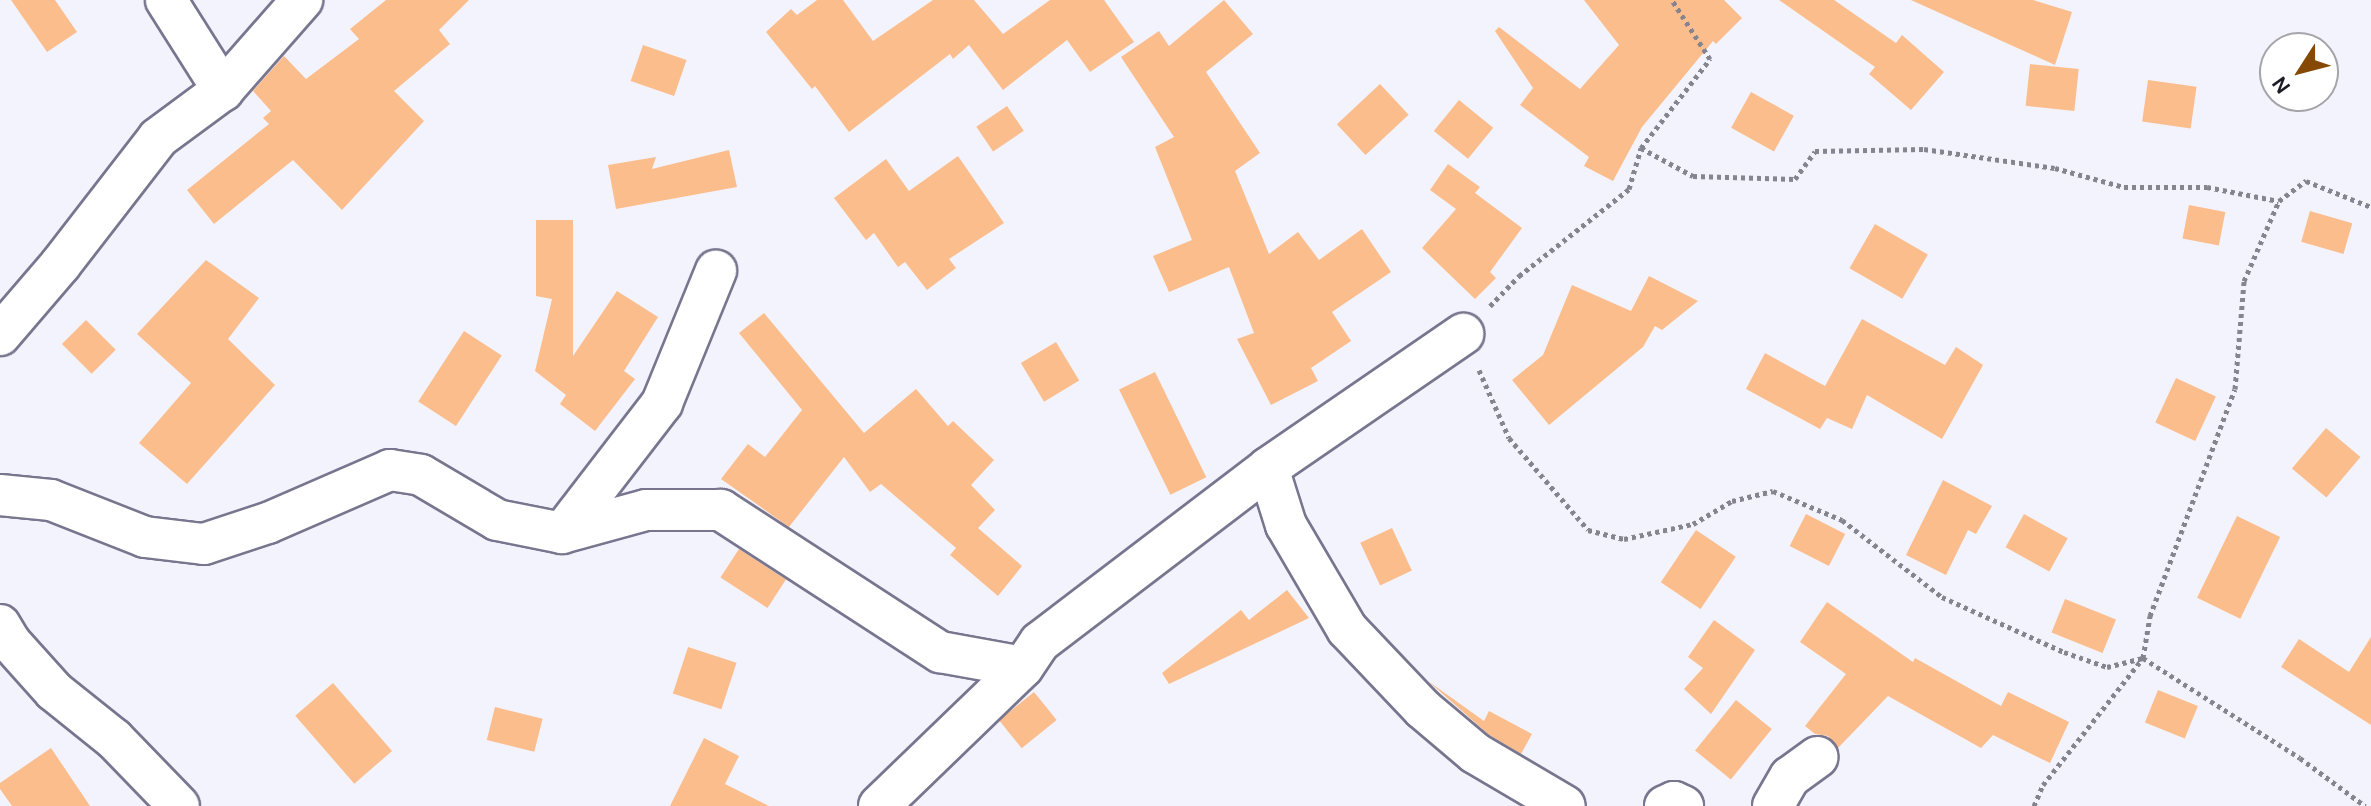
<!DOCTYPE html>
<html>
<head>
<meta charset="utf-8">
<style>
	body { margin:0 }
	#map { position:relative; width:2371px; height:806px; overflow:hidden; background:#f3f3fe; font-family:Karla,sans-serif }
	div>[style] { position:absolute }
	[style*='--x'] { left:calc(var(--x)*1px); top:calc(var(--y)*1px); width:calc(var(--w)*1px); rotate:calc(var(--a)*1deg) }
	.building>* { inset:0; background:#fbbd8c; transform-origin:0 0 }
	.path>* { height:5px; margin-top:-2.5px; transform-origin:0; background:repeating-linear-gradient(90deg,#86858f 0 4px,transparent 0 8px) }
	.roads { filter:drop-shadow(2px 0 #78768e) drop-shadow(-2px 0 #78768e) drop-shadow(0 2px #78768e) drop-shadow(0 -2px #78768e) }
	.minor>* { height:40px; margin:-20px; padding:0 20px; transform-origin:20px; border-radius:20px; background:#fff }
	span { translate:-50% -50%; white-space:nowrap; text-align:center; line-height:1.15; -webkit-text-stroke:6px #fff; paint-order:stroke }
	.north { position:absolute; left:2259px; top:32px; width:80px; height:80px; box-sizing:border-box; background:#fff; border:2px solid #a5a4a8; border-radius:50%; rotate:234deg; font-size:22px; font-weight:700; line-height:32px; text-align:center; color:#1d1c25 }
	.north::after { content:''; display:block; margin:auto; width:28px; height:36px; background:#854805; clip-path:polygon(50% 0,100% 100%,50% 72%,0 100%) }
</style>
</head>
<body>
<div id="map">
	<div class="building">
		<div style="clip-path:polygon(11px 0,55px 0,77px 32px,47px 52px)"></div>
		<div style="clip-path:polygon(386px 0,469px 0,439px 30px,450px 44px,394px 91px,424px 121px,342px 210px,293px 160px,214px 224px,187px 190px,269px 124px,263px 118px,271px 111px,253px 91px,284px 56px,306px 79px,359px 39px,350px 29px)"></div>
		<div style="clip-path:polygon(817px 0,843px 0,873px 41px,933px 0,974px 0,1003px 34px,1050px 0,1104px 0,1134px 42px,1090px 72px,1067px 40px,1003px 90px,969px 45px,953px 59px,950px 54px,849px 132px,815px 86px,812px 89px,766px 32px,791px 9px,797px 15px)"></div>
		<div style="clip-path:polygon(1224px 0,1253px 34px,1206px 72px,1260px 153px,1235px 171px,1269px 254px,1298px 232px,1319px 260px,1362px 229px,1391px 272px,1332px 312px,1351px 341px,1311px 368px,1318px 381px,1271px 405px,1237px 339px,1254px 333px,1229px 267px,1169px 292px,1153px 256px,1192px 240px,1155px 147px,1174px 137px,1121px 57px,1159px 31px,1169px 46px)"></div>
		<div style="clip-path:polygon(1584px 0,1724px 0,1742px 18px,1716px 44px,1713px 41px,1642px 127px,1613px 181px,1584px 166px,1589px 157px,1520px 105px,1533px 88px,1495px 31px,1499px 27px,1580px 89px,1619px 45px)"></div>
		<div style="clip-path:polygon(1779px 0,1834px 0,1896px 43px,1902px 35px,1944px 72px,1911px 110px,1869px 74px,1875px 67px)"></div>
		<div style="clip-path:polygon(1911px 0,2033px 0,2072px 12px,2055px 65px)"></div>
		<div style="left:643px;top:45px;width:46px;height:38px;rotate:19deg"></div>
		<div style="left:2030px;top:64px;width:49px;height:42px;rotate:6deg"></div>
		<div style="left:2148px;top:80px;width:49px;height:42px;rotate:8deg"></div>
		<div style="left:1380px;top:84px;width:42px;height:59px;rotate:47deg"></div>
		<div style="left:1751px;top:92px;width:49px;height:41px;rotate:29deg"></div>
		<div style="left:1459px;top:100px;width:44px;height:40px;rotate:39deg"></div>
		<div style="left:1007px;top:106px;width:30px;height:37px;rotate:56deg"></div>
		<div style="clip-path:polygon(729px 150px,737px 187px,616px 209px,608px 165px,656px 157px,652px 169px)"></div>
		<div style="clip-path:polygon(958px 156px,1004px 223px,949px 259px,956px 268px,927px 290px,905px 262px,898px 267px,874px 233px,866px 240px,834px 198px,886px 159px,909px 191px)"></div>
		<div style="clip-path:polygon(1448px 164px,1480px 187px,1475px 193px,1522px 228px,1490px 272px,1496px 278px,1475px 299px,1422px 248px,1456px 209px,1430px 190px)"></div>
		<div style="left:2189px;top:205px;width:37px;height:34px;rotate:11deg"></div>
		<div style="left:2310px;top:211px;width:44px;height:32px;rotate:16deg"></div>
		<div style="clip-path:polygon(536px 220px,573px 220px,573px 356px,617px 291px,658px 317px,624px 371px,635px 379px,595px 431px,560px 404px,566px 395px,535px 371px,552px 299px,536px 296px)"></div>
		<div style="left:1875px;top:224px;width:61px;height:51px;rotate:30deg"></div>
		<div style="clip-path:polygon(206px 260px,259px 298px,228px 339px,275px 385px,187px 484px,139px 443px,191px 383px,137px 334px)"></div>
		<div style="clip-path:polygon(1649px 276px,1698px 301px,1662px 330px,1655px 326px,1643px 347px,1549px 425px,1512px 380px,1543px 355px,1572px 285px,1631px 311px)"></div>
		<div style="clip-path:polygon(764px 313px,864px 433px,916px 389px,948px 426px,953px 421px,994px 460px,971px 485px,995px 510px,978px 528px,1022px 566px,998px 596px,950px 555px,956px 548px,881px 484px,870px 492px,844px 457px,789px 527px,721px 479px,748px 444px,765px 457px,802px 410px,739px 333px)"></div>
		<div style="clip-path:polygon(1862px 319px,1945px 365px,1956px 347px,1983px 365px,1942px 439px,1867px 395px,1852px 429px,1827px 418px,1820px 429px,1746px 389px,1765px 353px,1825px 386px)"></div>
		<div style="left:86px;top:320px;width:42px;height:34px;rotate:45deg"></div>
		<div style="left:464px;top:331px;width:45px;height:84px;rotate:33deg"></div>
		<div style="left:1056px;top:342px;width:45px;height:41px;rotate:59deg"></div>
		<div style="left:1155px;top:372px;width:117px;height:40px;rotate:64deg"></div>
		<div style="left:2176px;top:378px;width:44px;height:49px;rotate:25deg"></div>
		<div style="left:2326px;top:428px;width:45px;height:53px;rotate:40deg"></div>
		<div style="clip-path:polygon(1943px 480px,1992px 506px,1976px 534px,1968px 530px,1946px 575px,1906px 555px)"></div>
		<div style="left:1806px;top:514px;width:44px;height:36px;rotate:27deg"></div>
		<div style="left:2024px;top:514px;width:50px;height:38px;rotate:29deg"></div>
		<div style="left:2237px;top:516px;width:48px;height:91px;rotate:26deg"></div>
		<div style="left:1392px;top:528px;width:47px;height:35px;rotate:65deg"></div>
		<div style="left:1696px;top:530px;width:48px;height:63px;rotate:34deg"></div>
		<div style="left:739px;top:549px;width:56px;height:34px;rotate:33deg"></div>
		<div style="clip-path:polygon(1287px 590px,1309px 618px,1169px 684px,1162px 673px,1241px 610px,1249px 620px)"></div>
		<div style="left:2065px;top:599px;width:55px;height:36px;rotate:22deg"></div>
		<div style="clip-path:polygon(1827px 602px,1913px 662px,1915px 658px,2001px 706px,2008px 692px,2069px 722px,2050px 763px,1993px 735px,1981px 748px,1888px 696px,1838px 748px,1828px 736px,1815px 734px,1805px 726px,1846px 674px,1800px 642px)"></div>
		<div style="clip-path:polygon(1714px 620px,1755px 650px,1711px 714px,1684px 689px,1703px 668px,1688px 657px)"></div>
		<div style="clip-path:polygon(2371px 637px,2371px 725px,2281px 667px,2299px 639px,2349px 672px)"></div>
		<div style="left:688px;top:647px;width:51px;height:49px;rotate:18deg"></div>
		<div style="clip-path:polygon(1428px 681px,1484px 721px,1489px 711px,1532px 734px,1521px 754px,1488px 734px)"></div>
		<div style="left:333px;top:683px;width:90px;height:50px;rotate:49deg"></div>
		<div style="left:2158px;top:690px;width:43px;height:35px;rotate:22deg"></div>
		<div style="left:1034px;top:692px;width:36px;height:45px;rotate:51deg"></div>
		<div style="left:1736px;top:700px;width:46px;height:65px;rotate:39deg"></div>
		<div style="left:495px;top:707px;width:49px;height:34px;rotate:14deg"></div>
		<div style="clip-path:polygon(704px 738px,739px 756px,725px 784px,769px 806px,670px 806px)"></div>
		<div style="clip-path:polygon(51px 748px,90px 806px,12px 806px,0 789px,0 783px)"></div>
	</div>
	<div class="path">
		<div style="--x:1641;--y:148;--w:113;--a:-52.2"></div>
		<div style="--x:1710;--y:59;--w:70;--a:-122.8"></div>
		<div style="--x:1490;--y:306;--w:42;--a:-46"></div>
		<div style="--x:1519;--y:276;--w:140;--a:-38.3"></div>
		<div style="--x:1629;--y:189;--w:43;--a:-73.7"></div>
		<div style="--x:1641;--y:148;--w:59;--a:28.3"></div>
		<div style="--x:1693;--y:176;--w:102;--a:1.7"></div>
		<div style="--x:1795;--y:179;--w:34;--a:-54"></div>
		<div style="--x:1815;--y:151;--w:109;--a:-1.1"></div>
		<div style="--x:1924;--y:149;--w:132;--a:8.3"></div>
		<div style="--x:2055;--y:168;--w:72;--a:15.4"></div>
		<div style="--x:2124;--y:187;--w:83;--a:0"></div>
		<div style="--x:2207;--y:187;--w:73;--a:11"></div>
		<div style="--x:2279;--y:201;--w:34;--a:-37"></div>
		<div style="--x:2306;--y:181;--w:70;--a:21.8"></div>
		<div style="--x:1479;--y:370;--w:74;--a:66.2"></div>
		<div style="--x:1509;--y:438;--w:121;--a:49.3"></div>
		<div style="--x:1588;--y:530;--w:37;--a:14"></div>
		<div style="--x:1624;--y:539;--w:71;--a:-12.3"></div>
		<div style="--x:1693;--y:524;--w:45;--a:-30.5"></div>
		<div style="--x:1732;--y:501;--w:42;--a:-13.7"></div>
		<div style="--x:1773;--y:491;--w:75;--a:22.8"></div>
		<div style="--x:1842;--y:520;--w:126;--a:37.6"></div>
		<div style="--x:1942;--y:597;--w:134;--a:24.3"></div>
		<div style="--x:2064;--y:652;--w:46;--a:19.2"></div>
		<div style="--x:2107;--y:667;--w:37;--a:-14"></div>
		<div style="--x:2143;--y:658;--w:186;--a:32.5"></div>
		<div style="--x:2300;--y:758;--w:81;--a:36.4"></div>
		<div style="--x:2034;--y:806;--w:23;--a:-67"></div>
		<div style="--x:2043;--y:785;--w:162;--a:-51.8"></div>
		<div style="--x:2143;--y:658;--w:43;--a:-80.5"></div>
		<div style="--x:2150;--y:616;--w:242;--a:-69.5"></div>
		<div style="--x:2235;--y:389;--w:108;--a:-85.2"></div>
		<div style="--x:2244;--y:281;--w:87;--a:-66.4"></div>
	</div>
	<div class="roads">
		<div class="minor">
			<div style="--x:166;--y:0;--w:107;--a:57.7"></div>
			<div style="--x:0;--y:335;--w:92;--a:-49.4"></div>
			<div style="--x:60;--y:265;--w:160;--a:-52.3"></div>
			<div style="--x:158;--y:138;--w:81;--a:-36.4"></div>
			<div style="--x:223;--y:90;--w:120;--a:-48.7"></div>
			<div style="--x:1268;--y:468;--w:60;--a:72.5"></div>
			<div style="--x:1286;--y:525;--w:121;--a:59.6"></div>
			<div style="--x:1347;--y:629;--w:110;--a:46.5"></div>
			<div style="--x:1423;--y:709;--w:68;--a:40.2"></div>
			<div style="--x:1475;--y:753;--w:104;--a:30.5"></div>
			<div style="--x:0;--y:495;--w:51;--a:5.6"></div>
			<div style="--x:51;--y:500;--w:101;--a:21.5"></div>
			<div style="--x:145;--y:537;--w:59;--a:6.8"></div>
			<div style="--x:204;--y:544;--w:67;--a:-18.2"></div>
			<div style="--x:268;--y:523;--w:133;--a:-23.5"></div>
			<div style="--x:390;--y:470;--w:31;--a:9"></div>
			<div style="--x:421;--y:475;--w:88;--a:30.6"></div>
			<div style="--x:497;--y:520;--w:66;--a:11.3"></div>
			<div style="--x:562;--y:533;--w:87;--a:-15.3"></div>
			<div style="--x:646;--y:510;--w:75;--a:0"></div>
			<div style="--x:721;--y:510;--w:261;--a:33"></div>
			<div style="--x:940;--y:652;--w:84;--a:10.2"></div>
			<div style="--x:562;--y:533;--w:164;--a:-52.4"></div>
			<div style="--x:662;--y:403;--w:143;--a:-67.8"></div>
			<div style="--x:0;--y:625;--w:21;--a:59"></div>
			<div style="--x:11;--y:643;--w:64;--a:48.1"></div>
			<div style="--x:54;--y:691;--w:77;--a:38.7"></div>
			<div style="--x:114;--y:739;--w:93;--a:45.9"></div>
			<div style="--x:879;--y:806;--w:200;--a:-44"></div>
			<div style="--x:1023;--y:667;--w:30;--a:-56"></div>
			<div style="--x:1040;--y:642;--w:287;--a:-37.3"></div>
			<div style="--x:1268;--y:468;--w:237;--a:-34.5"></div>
			<div style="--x:1665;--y:806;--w:10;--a:-24"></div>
			<div style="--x:1674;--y:802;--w:10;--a:24"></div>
			<div style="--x:1773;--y:806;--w:34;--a:-60"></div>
			<div style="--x:1790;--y:777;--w:34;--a:-36"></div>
		</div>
	</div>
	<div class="north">N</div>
</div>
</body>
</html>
